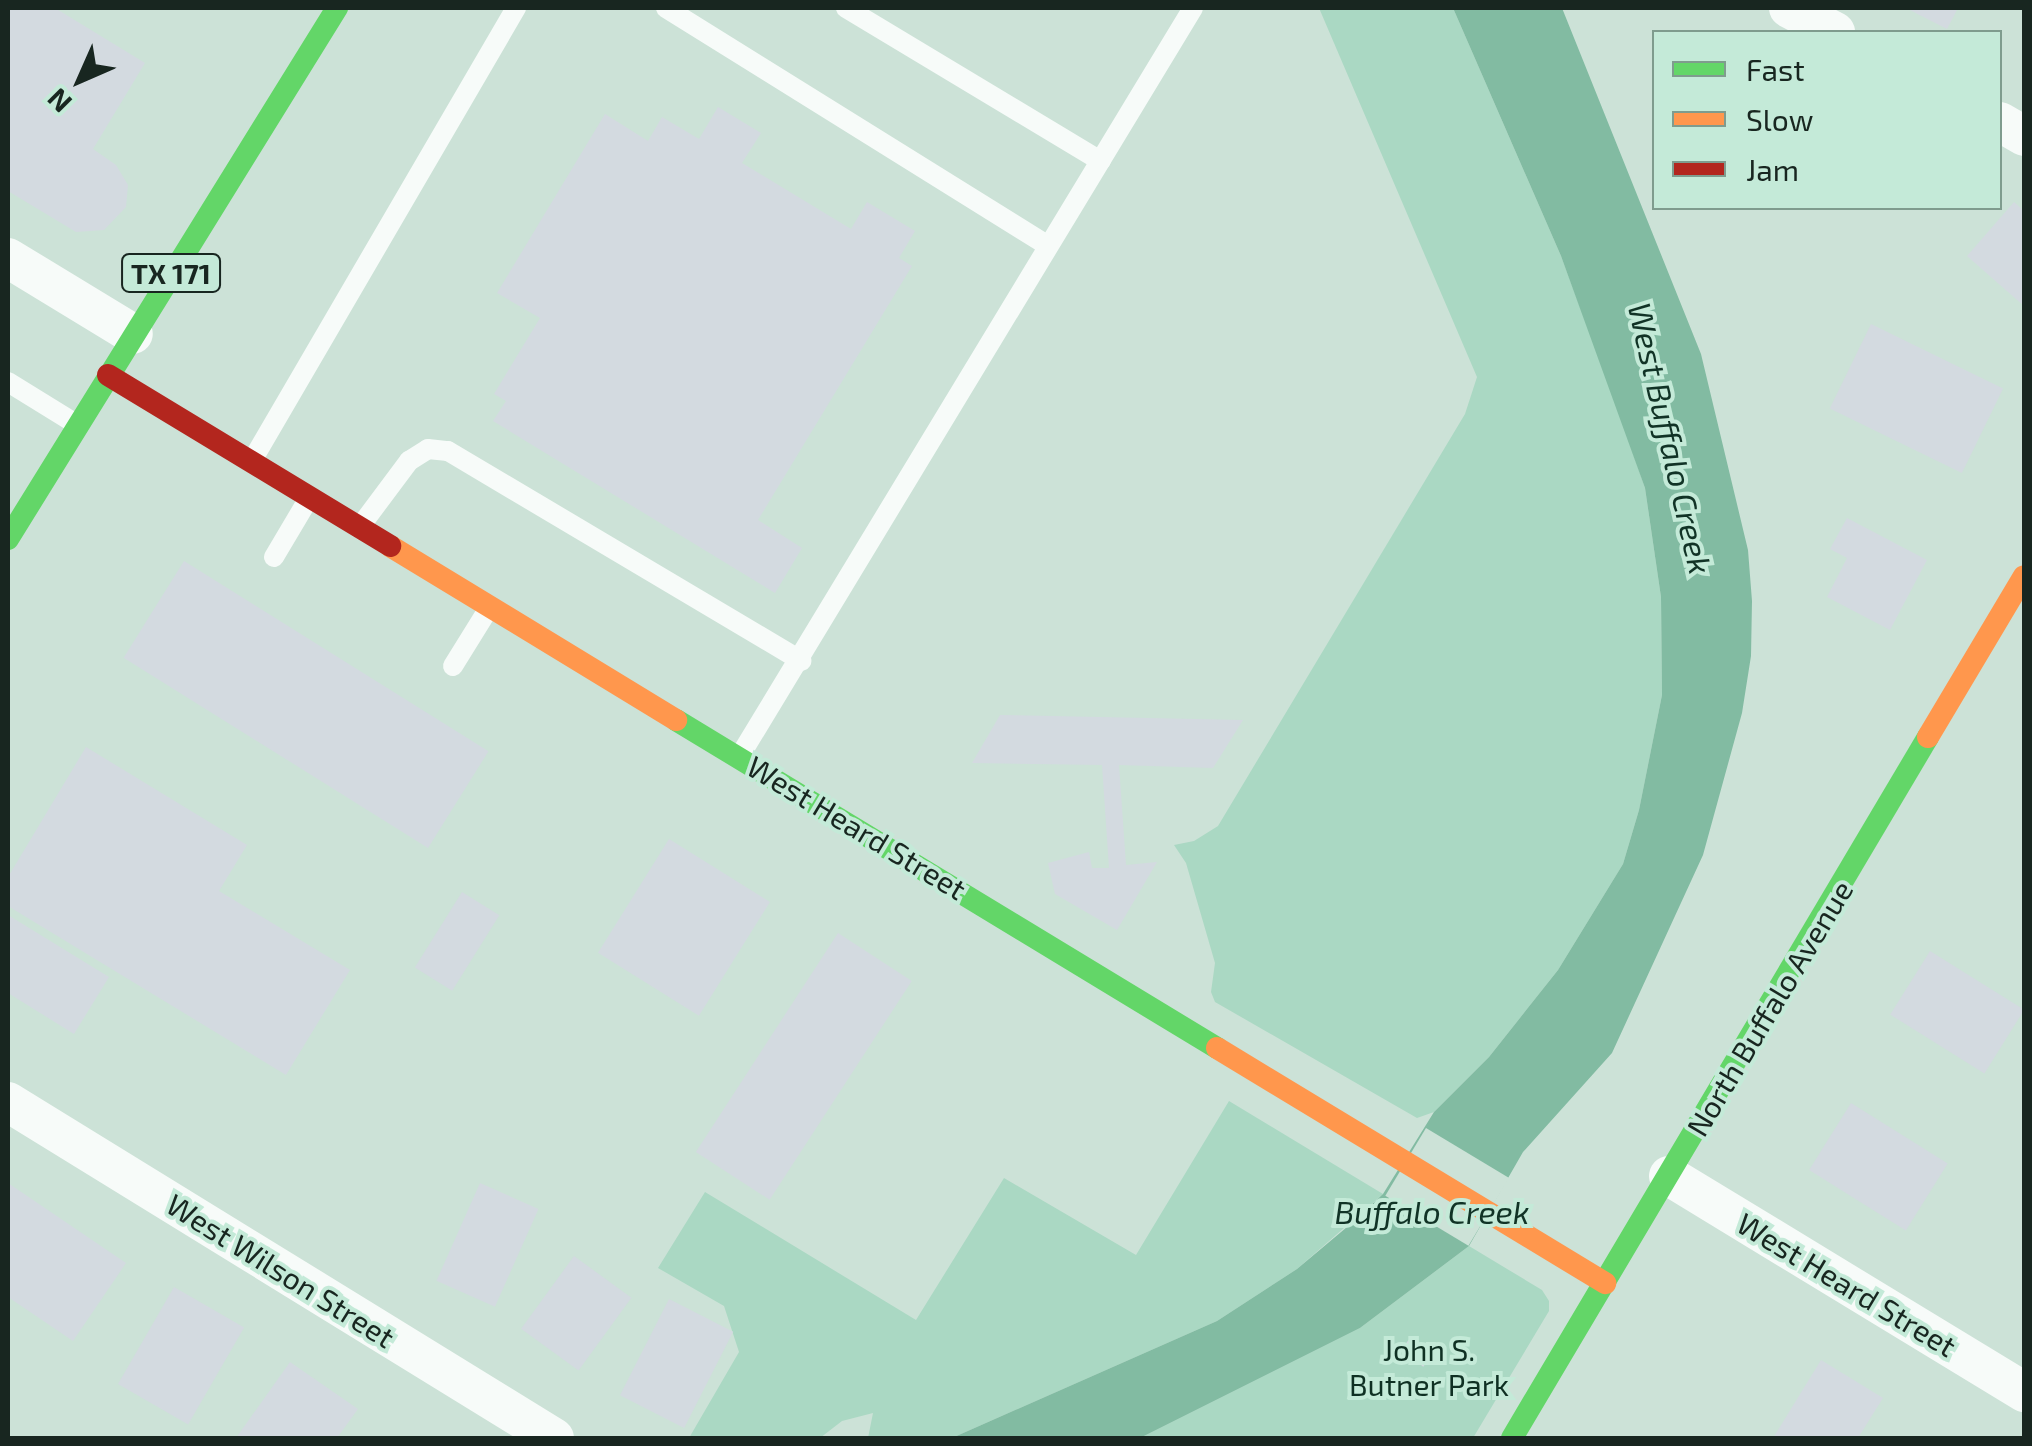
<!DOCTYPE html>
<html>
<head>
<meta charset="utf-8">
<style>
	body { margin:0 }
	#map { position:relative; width:2032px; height:1446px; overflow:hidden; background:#cce2d7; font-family:"Exo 2",sans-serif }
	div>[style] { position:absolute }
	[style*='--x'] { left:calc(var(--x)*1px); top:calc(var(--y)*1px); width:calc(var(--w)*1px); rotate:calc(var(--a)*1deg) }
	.green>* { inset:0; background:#aad8c3 }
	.water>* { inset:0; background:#82bba2 }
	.pier>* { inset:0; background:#cce2d7; transform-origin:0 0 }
	.building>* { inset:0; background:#d3dae0; transform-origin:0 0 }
	.lane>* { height:20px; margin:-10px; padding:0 10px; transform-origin:10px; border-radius:10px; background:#f7fbf9 }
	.street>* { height:40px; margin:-20px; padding:0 20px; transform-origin:20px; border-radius:20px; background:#f7fbf9 }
	.fast>* { height:22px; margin:-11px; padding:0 11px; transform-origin:11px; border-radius:11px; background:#63d668 }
	.slow>* { height:22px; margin:-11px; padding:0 11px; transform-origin:11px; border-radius:11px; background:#ff974d }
	.jam>* { height:22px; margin:-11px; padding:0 11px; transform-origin:11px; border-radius:11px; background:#b3261e }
	span { translate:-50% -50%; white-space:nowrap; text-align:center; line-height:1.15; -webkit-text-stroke:8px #c4ead8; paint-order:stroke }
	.shield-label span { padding:2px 8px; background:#c4ead8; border:2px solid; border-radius:8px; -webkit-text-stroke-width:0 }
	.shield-label { font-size:28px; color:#182620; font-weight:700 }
	.street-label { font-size:30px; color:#182620 }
	.park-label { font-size:30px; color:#0f3023 }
	.water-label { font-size:32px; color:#113326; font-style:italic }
	.frame { position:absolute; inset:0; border:10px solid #182620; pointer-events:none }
	.legend { position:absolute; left:1652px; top:30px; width:350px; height:180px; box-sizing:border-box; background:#c4ead8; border:2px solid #7f9c8e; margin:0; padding:12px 18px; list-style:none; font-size:30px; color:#182620 }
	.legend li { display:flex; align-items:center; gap:20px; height:50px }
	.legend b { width:50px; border:2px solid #7f9c8e }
	.north { position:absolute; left:30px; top:30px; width:100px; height:100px; -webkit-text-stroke:8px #c4ead8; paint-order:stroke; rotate:225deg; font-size:28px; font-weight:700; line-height:40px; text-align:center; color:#182620 }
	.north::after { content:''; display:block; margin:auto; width:35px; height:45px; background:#182620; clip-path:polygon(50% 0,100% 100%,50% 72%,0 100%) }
</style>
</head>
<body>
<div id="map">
	<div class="green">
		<div style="clip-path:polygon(1319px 8px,1453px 8px,1561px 256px,1611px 390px,1645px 488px,1661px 597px,1662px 695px,1639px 810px,1623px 864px,1558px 970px,1489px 1057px,1434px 1112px,1417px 1118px,1215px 1002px,1211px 992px,1215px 963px,1186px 863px,1174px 845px,1194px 841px,1218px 826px,1465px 414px,1477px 377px)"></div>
		<div style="clip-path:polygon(1229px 1101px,1383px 1194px,1297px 1269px,1217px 1321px,952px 1438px,868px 1438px,873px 1413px,842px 1421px,820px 1438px,689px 1438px,739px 1352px,724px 1306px,658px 1268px,705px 1192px,916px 1320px,1004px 1178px,1136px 1255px)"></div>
		<div style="clip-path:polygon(1469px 1246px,1542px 1290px,1549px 1301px,1549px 1311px,1473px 1438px,1140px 1438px,1360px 1328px)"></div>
	</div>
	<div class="water">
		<div style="clip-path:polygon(1453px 8px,1562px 8px,1701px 354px,1748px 550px,1752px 601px,1751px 656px,1742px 713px,1703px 855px,1612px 1053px,1523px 1152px,1469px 1246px,1360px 1328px,1140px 1438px,952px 1438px,1217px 1321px,1297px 1269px,1353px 1222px,1383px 1194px,1434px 1112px,1489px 1057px,1558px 970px,1623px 864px,1639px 810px,1662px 695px,1661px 597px,1645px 488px,1561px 256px)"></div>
	</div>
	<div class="pier">
		<div style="left:1426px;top:1128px;width:97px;height:79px;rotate:31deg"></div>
	</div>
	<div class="building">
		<div style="clip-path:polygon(8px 8px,55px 8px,145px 63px,93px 149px,116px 165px,128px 185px,126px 207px,104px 230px,76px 232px,8px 191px)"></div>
		<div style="clip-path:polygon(1906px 8px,1958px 8px,1947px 29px)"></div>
		<div style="clip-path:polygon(718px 107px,761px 133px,742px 163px,851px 229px,867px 202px,915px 231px,899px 258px,912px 266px,758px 520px,802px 548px,775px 593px,493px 421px,506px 401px,494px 394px,540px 318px,497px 293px,605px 114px,648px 141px,662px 117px,699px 139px)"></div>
		<div style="clip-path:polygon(2014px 202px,2024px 211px,2024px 306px,1967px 256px)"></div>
		<div style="left:1871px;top:324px;width:147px;height:94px;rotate:26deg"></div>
		<div style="clip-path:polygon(1847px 518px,1927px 560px,1890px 630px,1827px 597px,1847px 558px,1830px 549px)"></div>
		<div style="left:184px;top:561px;width:359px;height:114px;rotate:32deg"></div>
		<div style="clip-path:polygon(1000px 715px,1243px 720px,1213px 768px,1119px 765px,1126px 865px,1157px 862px,1117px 930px,1055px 894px,1048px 863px,1089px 852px,1092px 868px,1109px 868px,1102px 765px,972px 763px)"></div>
		<div style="clip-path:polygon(86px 747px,247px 845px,219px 891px,350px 970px,286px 1075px,8px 906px,8px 877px)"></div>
		<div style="left:669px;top:839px;width:119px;height:134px;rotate:32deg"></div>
		<div style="left:462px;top:892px;width:44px;height:89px;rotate:32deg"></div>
		<div style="clip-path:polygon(8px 915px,109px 977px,74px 1034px,8px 993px)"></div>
		<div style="left:838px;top:933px;width:88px;height:261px;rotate:33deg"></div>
		<div style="left:1930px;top:951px;width:111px;height:75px;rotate:32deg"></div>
		<div style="left:1851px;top:1103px;width:114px;height:79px;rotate:32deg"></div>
		<div style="clip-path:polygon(8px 1183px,126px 1263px,73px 1341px,8px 1297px)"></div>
		<div style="left:480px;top:1183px;width:64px;height:107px;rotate:24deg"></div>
		<div style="left:574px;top:1256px;width:71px;height:90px;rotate:36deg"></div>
		<div style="left:174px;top:1287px;width:81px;height:112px;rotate:30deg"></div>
		<div style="left:669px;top:1299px;width:72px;height:108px;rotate:27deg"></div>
		<div style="left:1411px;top:1337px;width:28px;height:16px;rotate:38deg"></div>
		<div style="clip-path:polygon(1821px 1360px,1883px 1398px,1858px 1438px,1773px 1438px)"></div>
		<div style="clip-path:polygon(290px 1362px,358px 1409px,337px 1438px,236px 1438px)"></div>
	</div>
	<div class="lane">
		<div style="--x:666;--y:8;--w:449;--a:31.9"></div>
		<div style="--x:846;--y:8;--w:297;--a:31"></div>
		<div style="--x:8;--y:382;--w:80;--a:31.7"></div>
		<div style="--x:253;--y:459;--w:522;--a:-59.75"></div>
		<div style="--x:362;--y:524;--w:79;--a:-53.3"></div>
		<div style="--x:409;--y:461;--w:22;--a:-32"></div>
		<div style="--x:428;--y:449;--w:20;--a:6"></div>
		<div style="--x:448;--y:451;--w:411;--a:30.7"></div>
		<div style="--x:274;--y:557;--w:69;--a:-59.3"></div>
		<div style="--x:453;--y:666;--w:68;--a:-58.2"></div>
		<div style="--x:741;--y:754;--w:872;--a:-58.79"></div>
	</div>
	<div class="street">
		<div style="--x:1789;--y:8;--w:52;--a:27.6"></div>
		<div style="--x:2000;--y:122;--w:28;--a:30"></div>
		<div style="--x:8;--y:258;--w:146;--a:31.3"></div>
		<div style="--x:8;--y:1102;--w:641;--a:31.61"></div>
		<div style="--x:1669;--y:1176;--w:416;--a:31.3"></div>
	</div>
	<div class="fast">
		<div style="--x:8;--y:539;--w:625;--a:-58.22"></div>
		<div style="--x:676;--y:720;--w:633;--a:31.23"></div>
		<div style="--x:1512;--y:1438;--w:815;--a:-59.31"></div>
	</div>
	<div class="slow">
		<div style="--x:390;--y:546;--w:335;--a:31.3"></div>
		<div style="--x:1928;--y:737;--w:187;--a:-59.2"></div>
		<div style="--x:1217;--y:1048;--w:454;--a:31.2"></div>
	</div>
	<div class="jam">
		<div style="--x:108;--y:375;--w:330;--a:31.2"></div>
	</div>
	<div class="shield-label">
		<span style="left:171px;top:273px">TX 171</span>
	</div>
	<div class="street-label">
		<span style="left:857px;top:827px;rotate:31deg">West Heard Street</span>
		<span style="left:1769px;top:1008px;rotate:-59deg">North Buffalo Avenue</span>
		<span style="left:281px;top:1270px;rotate:32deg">West Wilson Street</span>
		<span style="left:1847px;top:1284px;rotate:31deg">West Heard Street</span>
	</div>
	<div class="park-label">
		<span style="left:1429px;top:1366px">John S.<br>Butner Park</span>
	</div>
	<div class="water-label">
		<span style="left:1671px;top:438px;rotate:77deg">West Buffalo Creek</span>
		<span style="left:1432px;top:1211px">Buffalo Creek</span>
	</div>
	<div class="frame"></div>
	<ul class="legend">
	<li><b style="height:12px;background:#63d668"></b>Fast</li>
	<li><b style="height:12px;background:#ff974d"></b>Slow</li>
	<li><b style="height:12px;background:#b3261e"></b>Jam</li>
	</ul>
	<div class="north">N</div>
</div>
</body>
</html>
